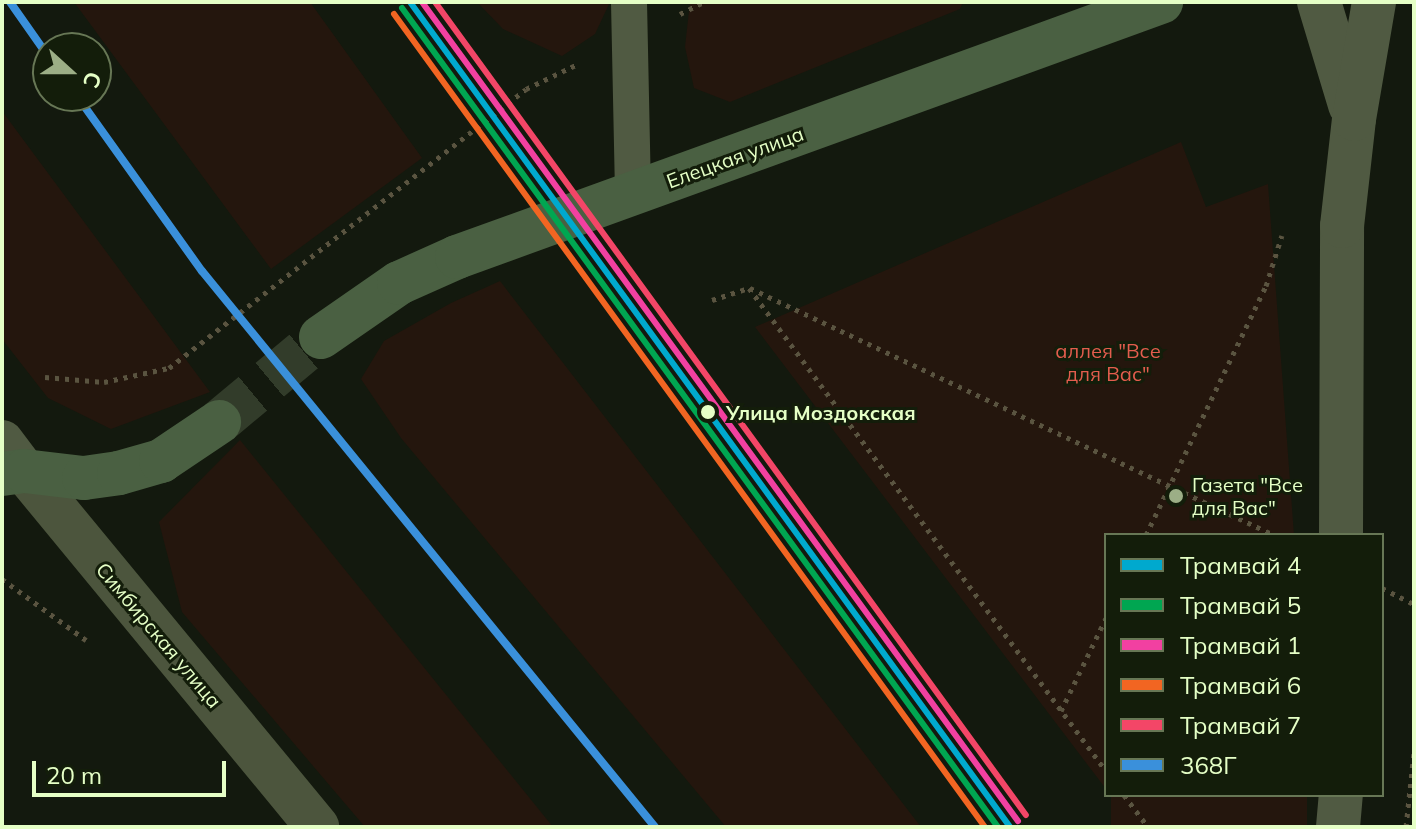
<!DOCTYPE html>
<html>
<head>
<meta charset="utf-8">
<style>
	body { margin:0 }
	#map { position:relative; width:1416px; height:829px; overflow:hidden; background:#13190e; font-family:Mulish,sans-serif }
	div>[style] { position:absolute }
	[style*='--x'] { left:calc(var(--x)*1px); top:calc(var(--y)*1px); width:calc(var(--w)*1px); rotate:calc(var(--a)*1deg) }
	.green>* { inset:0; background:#24160d; transform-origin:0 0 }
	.primary-tunnel>* { height:44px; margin-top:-22px; transform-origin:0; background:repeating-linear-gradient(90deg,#323c2a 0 44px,transparent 0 66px) }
	.path>* { height:5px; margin-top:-2.5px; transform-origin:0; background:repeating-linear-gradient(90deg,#5a5440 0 4px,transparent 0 10px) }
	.service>* { height:36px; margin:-18px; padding:0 18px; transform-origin:18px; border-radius:18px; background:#505a42 }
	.minor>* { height:44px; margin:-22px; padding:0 22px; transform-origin:22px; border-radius:22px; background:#505a42 }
	.secondary>* { height:44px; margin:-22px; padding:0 22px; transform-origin:22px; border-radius:22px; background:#4c553d }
	.primary>* { height:44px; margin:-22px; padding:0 22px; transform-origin:22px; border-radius:22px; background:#4a6042 }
	.rail-1>* { height:8px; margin:-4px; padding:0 4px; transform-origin:4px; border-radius:4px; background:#3a90db }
	.tram-1>* { height:6px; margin:-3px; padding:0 3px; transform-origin:3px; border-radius:3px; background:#00a9ce }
	.tram-2>* { height:6px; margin:-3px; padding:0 3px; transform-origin:3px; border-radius:3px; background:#00a651 }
	.tram-3>* { height:6px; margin:-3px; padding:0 3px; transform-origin:3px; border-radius:3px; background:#f240a1 }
	.tram-4>* { height:6px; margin:-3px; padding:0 3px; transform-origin:3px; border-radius:3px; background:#f26522 }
	.tram-5>* { height:6px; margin:-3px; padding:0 3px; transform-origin:3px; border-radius:3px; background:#f34667 }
	.dots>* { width:22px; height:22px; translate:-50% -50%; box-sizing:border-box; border:4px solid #131d0a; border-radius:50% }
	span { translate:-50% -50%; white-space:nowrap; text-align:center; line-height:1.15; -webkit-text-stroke:6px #131d0a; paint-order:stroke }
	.street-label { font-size:20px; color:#e5ffc6 }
	.park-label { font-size:20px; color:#e35d4e }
	.stop-label { font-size:20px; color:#e5ffc6; font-weight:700 }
	.left { translate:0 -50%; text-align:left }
	.poi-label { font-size:20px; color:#e5ffc6 }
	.frame { position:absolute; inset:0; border:4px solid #e5ffc6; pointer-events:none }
	.legend { position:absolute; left:1104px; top:533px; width:280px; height:264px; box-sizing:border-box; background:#131d0a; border:2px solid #677755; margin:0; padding:10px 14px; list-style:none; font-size:24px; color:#e5ffc6 }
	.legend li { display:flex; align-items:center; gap:16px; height:40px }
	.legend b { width:40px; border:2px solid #677755 }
	.north { position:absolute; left:32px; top:32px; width:80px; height:80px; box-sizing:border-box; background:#131d0a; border:2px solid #677755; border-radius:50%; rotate:111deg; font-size:22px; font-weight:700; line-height:32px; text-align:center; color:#e5ffc6 }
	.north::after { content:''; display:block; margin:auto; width:28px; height:36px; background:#9cae86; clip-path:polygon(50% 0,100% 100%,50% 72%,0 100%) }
	.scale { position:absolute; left:32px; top:761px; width:194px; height:36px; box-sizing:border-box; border:4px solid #e5ffc6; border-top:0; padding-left:10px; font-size:24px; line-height:28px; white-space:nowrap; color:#e5ffc6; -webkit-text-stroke:6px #131d0a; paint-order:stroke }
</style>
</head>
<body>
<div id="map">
	<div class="green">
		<div style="clip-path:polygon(74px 2px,310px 2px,422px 158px,271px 269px)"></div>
		<div style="clip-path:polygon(477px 2px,610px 2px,595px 34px,562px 56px,503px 29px)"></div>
		<div style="clip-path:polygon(690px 2px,963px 2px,960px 9px,730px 102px,694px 88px,685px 47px)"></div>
		<div style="clip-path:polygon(2px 111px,210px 392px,111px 429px,48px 398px,2px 339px)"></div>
		<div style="clip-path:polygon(1181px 142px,1206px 207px,1268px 184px,1294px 535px,1106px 535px,1106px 789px,755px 327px)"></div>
		<div style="clip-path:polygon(500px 281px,921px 827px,726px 827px,401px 438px,361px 379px,384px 341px,451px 303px)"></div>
		<div style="clip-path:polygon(240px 440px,553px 827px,365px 827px,182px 612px,159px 522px)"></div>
		<div style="left:1111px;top:795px;width:196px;height:40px"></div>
	</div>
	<div class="primary-tunnel">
		<div style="--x:219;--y:422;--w:133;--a:-39.8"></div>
	</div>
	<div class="path">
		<div style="--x:680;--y:14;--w:27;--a:-27"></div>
		<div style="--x:750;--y:288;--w:579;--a:25.24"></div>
		<div style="--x:712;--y:300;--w:39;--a:-18"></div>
		<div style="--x:749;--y:288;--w:601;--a:53.53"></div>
		<div style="--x:45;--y:377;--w:59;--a:4.8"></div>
		<div style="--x:104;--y:382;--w:66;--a:-12.2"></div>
		<div style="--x:169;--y:368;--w:453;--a:-38"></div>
		<div style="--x:526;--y:89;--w:58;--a:-25.7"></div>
		<div style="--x:1146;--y:535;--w:276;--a:-64.3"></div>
		<div style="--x:1266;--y:286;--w:53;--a:-72.6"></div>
		<div style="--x:2;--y:579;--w:104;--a:36"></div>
		<div style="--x:1382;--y:588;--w:36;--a:27"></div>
		<div style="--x:1061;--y:711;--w:103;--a:-64.2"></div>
		<div style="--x:1124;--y:795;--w:40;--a:53"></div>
		<div style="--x:1406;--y:827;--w:75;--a:-83.9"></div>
	</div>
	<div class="service">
		<div style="--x:629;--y:2;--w:192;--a:88.8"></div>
	</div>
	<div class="minor">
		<div style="--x:1319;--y:2;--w:108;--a:73.2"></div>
		<div style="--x:2;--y:442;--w:36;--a:53"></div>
		<div style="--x:1341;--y:535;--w:309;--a:-89.8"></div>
		<div style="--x:1342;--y:226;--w:108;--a:-83.6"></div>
		<div style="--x:1354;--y:119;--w:119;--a:-80.3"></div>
		<div style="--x:1338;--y:827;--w:32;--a:-85"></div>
	</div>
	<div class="secondary">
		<div style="--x:24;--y:471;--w:461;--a:50.5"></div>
	</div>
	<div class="primary">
		<div style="--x:321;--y:337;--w:95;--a:-34.7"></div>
		<div style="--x:399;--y:283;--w:64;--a:-24.1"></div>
		<div style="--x:457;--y:257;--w:749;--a:-19.91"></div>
		<div style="--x:2;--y:474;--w:22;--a:-8"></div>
		<div style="--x:24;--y:471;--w:60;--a:6.7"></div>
		<div style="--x:84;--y:478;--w:35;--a:-8"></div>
		<div style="--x:119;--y:473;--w:44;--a:-15.9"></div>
		<div style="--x:161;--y:461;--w:70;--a:-33.9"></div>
	</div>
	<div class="rail-1">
		<div style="--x:10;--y:2;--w:66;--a:54.9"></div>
		<div style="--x:77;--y:96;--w:215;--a:54.5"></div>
		<div style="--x:202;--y:271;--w:717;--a:50.83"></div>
	</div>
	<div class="tram-1">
		<div style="--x:410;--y:2;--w:1020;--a:53.97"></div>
	</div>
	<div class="tram-2">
		<div style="--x:402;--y:8;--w:1013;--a:53.96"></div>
	</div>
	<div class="tram-3">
		<div style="--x:422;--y:2;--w:1013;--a:53.96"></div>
	</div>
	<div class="tram-4">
		<div style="--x:394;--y:14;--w:1005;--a:53.99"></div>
	</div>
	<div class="tram-5">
		<div style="--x:435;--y:2;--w:1005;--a:53.99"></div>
	</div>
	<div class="dots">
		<div style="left:708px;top:412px;background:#e5ffc6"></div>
		<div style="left:1176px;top:496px;background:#9cae86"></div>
	</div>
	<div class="street-label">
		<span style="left:735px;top:157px;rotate:-20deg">Елецкая улица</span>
		<span style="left:159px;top:635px;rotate:50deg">Симбирская улица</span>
	</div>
	<div class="park-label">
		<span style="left:1108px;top:362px">аллея "Все<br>для Вас"</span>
	</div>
	<div class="stop-label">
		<span class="left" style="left:726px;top:412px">Улица Моздокская</span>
	</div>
	<div class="poi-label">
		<span class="left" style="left:1192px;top:496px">Газета "Все<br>для Вас"</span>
	</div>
	<div class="frame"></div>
	<ul class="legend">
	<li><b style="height:10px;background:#00a9ce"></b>Трамвай 4</li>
	<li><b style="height:10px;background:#00a651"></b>Трамвай 5</li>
	<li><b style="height:10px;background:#f240a1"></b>Трамвай 1</li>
	<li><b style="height:10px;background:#f26522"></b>Трамвай 6</li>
	<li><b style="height:10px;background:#f34667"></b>Трамвай 7</li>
	<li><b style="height:10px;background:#3a90db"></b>368Г</li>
	</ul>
	<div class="north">С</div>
	<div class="scale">20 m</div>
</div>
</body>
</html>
